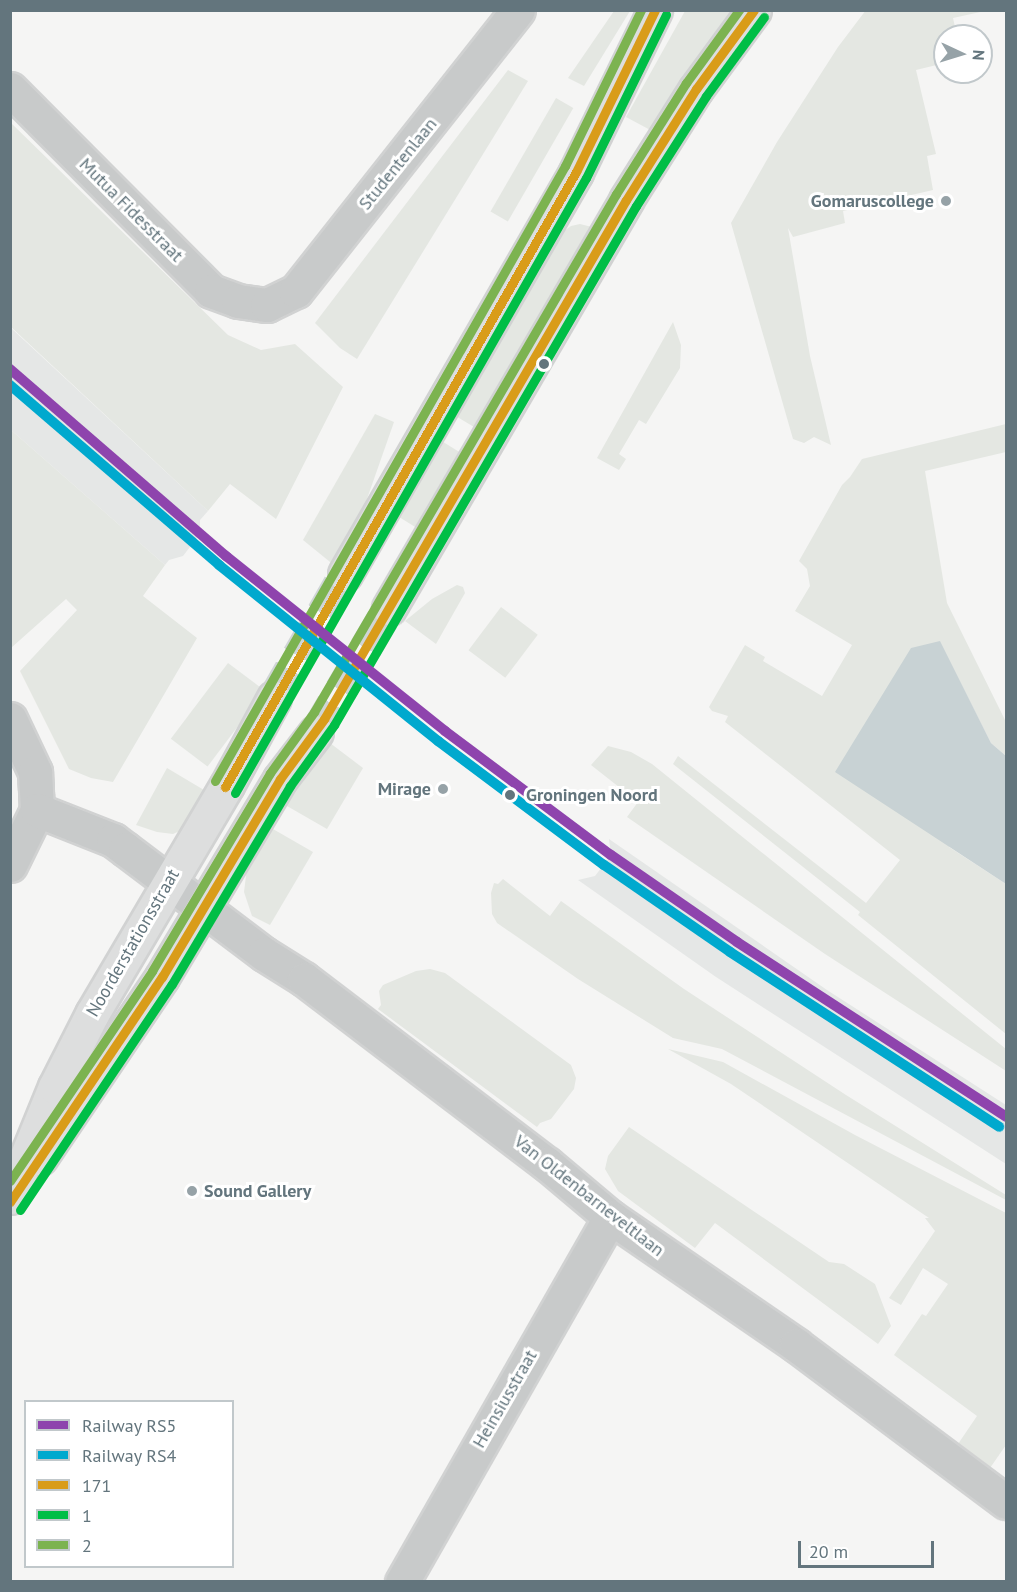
<!DOCTYPE html>
<html>
<head>
<meta charset="utf-8">
<style>
	body { margin:0 }
	#map { position:relative; width:1017px; height:1592px; overflow:hidden; background:#f5f5f4; font-family:"PT Sans",sans-serif }
	div>[style] { position:absolute }
	[style*='--x'] { left:calc(var(--x)*1px); top:calc(var(--y)*1px); width:calc(var(--w)*1px); rotate:calc(var(--a)*1deg) }
	.built>* { inset:0; background:#e5e7e6 }
	.green>* { inset:0; background:#e4e7e2; transform-origin:0 0 }
	.water>* { inset:0; background:#c8d2d4 }
	.secondary-tunnel>* { height:33px; margin-top:-16.5px; transform-origin:0; background:repeating-linear-gradient(90deg,#d0d5d6 0 33px,transparent 0 49px) }
	.roads { filter:drop-shadow(2px 0 #d1d2d2) drop-shadow(-2px 0 #d1d2d2) drop-shadow(0 2px #d1d2d2) drop-shadow(0 -2px #d1d2d2) }
	.street>* { height:33px; margin:-16.5px; padding:0 16.5px; transform-origin:16.5px; border-radius:16.5px; background:#c8caca }
	.secondary>* { height:33px; margin:-16.5px; padding:0 16.5px; transform-origin:16.5px; border-radius:16.5px; background:#dddede }
	.bus-1>* { height:9px; margin:-4.5px; padding:0 4.5px; transform-origin:4.5px; border-radius:4.5px; background:#d99c19 }
	.bus-2>* { height:9px; margin:-4.5px; padding:0 4.5px; transform-origin:4.5px; border-radius:4.5px; background:#00be46 }
	.bus-3>* { height:9px; margin:-4.5px; padding:0 4.5px; transform-origin:4.5px; border-radius:4.5px; background:#7cb350 }
	.rail-1>* { height:10px; margin:-5px; padding:0 5px; transform-origin:5px; border-radius:5px; background:#8e44ad }
	.rail-2>* { height:10px; margin:-5px; padding:0 5px; transform-origin:5px; border-radius:5px; background:#00a9ce }
	.dots>* { width:16px; height:16px; translate:-50% -50%; box-sizing:border-box; border:3px solid #fff; border-radius:50% }
	span { translate:-50% -50%; white-space:nowrap; text-align:center; line-height:1.15; -webkit-text-stroke:6px #fff; paint-order:stroke }
	.street-label { font-size:18px; color:#63757d }
	.poi-label { font-size:18px; color:#63757d; font-weight:700 }
	.right { translate:-100% -50%; text-align:right }
	.left { translate:0 -50%; text-align:left }
	.stop-label { font-size:18px; color:#63757d; font-weight:700 }
	.frame { position:absolute; inset:0; border:12px solid #63757d; pointer-events:none }
	.legend { position:absolute; left:24px; top:1400px; width:210px; height:168px; box-sizing:border-box; background:#fff; border:2px solid #c1c8cb; margin:0; padding:8px 10px; list-style:none; font-size:18px; color:#63757d }
	.legend li { display:flex; align-items:center; gap:12px; height:30px }
	.legend b { width:30px; border:2px solid #c1c8cb }
	.north { position:absolute; left:933px; top:24px; width:60px; height:60px; box-sizing:border-box; background:#fff; border:2px solid #c1c8cb; border-radius:50%; rotate:94deg; font-size:16px; font-weight:700; line-height:24px; text-align:center; color:#63757d }
	.north::after { content:''; display:block; margin:auto; width:21px; height:27px; background:#96a2a7; clip-path:polygon(50% 0,100% 100%,50% 72%,0 100%) }
	.scale { position:absolute; left:798px; top:1541px; width:136px; height:27px; box-sizing:border-box; border:3px solid #63757d; border-top:0; padding-left:8px; font-size:18px; line-height:21px; white-space:nowrap; color:#63757d; -webkit-text-stroke:4px #fff; paint-order:stroke }
</style>
</head>
<body>
<div id="map">
	<div class="built">
		<div style="clip-path:polygon(10px 327px,208px 511px,200px 520px,200px 534px,183px 556px,169px 560px,165px 565px,11px 430px)"></div>
		<div style="clip-path:polygon(609px 839px,827px 990px,1006px 1105px,1006px 1164px,716px 977px,578px 880px,595px 876px,611px 855px)"></div>
	</div>
	<div class="green">
		<div style="clip-path:polygon(866px 10px,985px 11px,953px 18px,957px 36px,945px 36px,945px 63px,916px 70px,936px 154px,927px 156px,933px 190px,843px 211px,845px 223px,793px 237px,788px 228px,810px 356px,831px 445px,814px 437px,804px 443px,793px 439px,731px 223px,777px 142px,838px 47px)"></div>
		<div style="clip-path:polygon(614px 11px,630px 11px,584px 86px,568px 78px)"></div>
		<div style="clip-path:polygon(685px 11px,737px 11px,654px 132px,626px 117px)"></div>
		<div style="clip-path:polygon(508px 70px,528px 81px,357px 359px,340px 348px,315px 323px)"></div>
		<div style="left:556px;top:98px;width:20px;height:131px;rotate:30deg"></div>
		<div style="clip-path:polygon(10px 122px,228px 335px,261px 350px,295px 344px,343px 387px,276px 519px,230px 484px,208px 511px,11px 327px)"></div>
		<div style="clip-path:polygon(580px 224px,592px 227px,479px 430px,454px 415px,557px 236px,571px 226px)"></div>
		<div style="clip-path:polygon(673px 322px,681px 345px,680px 368px,646px 424px,639px 420px,619px 454px,626px 459px,619px 470px,597px 458px)"></div>
		<div style="clip-path:polygon(375px 414px,394px 422px,361px 516px,335px 566px,303px 540px)"></div>
		<div style="clip-path:polygon(1006px 424px,1006px 452px,925px 471px,947px 603px,1006px 722px,1006px 756px,991px 743px,939px 641px,949px 847px,1006px 884px,1006px 1034px,858px 915px,860px 912px,673px 764px,678px 756px,866px 903px,900px 860px,725px 722px,728px 716px,712px 711px,709px 707px,745px 645px,765px 657px,763px 661px,822px 696px,852px 645px,795px 611px,810px 586px,807px 569px,799px 561px,842px 485px,850px 477px,862px 459px)"></div>
		<div style="clip-path:polygon(11px 430px,165px 565px,143px 596px,197px 638px,113px 782px,91px 778px,69px 769px,20px 671px,77px 610px,66px 599px,11px 648px)"></div>
		<div style="left:440px;top:440px;width:28px;height:87px;rotate:32deg"></div>
		<div style="clip-path:polygon(457px 585px,463px 587px,465px 593px,436px 644px,405px 621px,432px 599px)"></div>
		<div style="left:501px;top:607px;width:46px;height:54px;rotate:37deg"></div>
		<div style="left:228px;top:663px;width:46px;height:95px;rotate:37deg"></div>
		<div style="clip-path:polygon(326px 740px,363px 768px,327px 829px,280px 802px)"></div>
		<div style="clip-path:polygon(608px 746px,631px 752px,652px 764px,1006px 1049px,1006px 1071px,825px 954px,627px 817px,638px 802px,591px 765px)"></div>
		<div style="clip-path:polygon(167px 768px,209px 793px,184px 829px,173px 834px,157px 832px,136px 825px)"></div>
		<div style="clip-path:polygon(266px 825px,313px 852px,270px 925px,252px 916px,244px 892px,248px 860px)"></div>
		<div style="clip-path:polygon(503px 879px,550px 916px,561px 901px,684px 989px,846px 1095px,1006px 1195px,1006px 1200px,722px 1049px,673px 1038px,578px 979px,497px 923px,492px 914px,491px 893px,494px 883px,498px 884px)"></div>
		<div style="clip-path:polygon(430px 969px,445px 973px,571px 1065px,576px 1078px,574px 1089px,551px 1119px,540px 1123px,537px 1127px,378px 1009px,381px 1005px,379px 991px,383px 985px,416px 971px)"></div>
		<div style="clip-path:polygon(668px 1049px,723px 1062px,855px 1135px,1006px 1213px,1006px 1445px,990px 1468px,958px 1444px,977px 1416px,894px 1355px,922px 1314px,926px 1316px,948px 1284px,923px 1268px,901px 1305px,889px 1298px,935px 1231px,925px 1218px,929px 1218px,731px 1084px)"></div>
		<div style="clip-path:polygon(629px 1127px,829px 1262px,844px 1264px,875px 1284px,891px 1326px,878px 1344px,715px 1223px,695px 1248px,618px 1191px,605px 1169px,608px 1156px)"></div>
	</div>
	<div class="water">
		<div style="clip-path:polygon(940px 641px,991px 743px,1006px 756px,1006px 884px,835px 772px,911px 648px)"></div>
	</div>
	<div class="secondary-tunnel">
		<div style="--x:274;--y:698;--w:143;--a:-60.2"></div>
		<div style="--x:316;--y:732;--w:144;--a:-59.5"></div>
	</div>
	<div class="roads">
		<div class="street">
			<div style="--x:10;--y:89;--w:285;--a:45.1"></div>
			<div style="--x:211;--y:291;--w:29;--a:20"></div>
			<div style="--x:238;--y:301;--w:29;--a:8"></div>
			<div style="--x:267;--y:305;--w:32;--a:-26"></div>
			<div style="--x:296;--y:291;--w:358;--a:-51.7"></div>
			<div style="--x:10;--y:719;--w:59;--a:64.7"></div>
			<div style="--x:35;--y:772;--w:38;--a:87"></div>
			<div style="--x:37;--y:810;--w:61;--a:116.1"></div>
			<div style="--x:37;--y:810;--w:82;--a:21.5"></div>
			<div style="--x:113;--y:840;--w:15;--a:37"></div>
			<div style="--x:125;--y:849;--w:174;--a:37.1"></div>
			<div style="--x:264;--y:954;--w:47;--a:32"></div>
			<div style="--x:304;--y:979;--w:305;--a:37.3"></div>
			<div style="--x:547;--y:1164;--w:82;--a:40.1"></div>
			<div style="--x:610;--y:1217;--w:226;--a:34.5"></div>
			<div style="--x:796;--y:1345;--w:262;--a:36.8"></div>
			<div style="--x:402;--y:1582;--w:420;--a:-60.3"></div>
		</div>
		<div class="secondary">
			<div style="--x:345;--y:574;--w:464;--a:-60.1"></div>
			<div style="--x:576;--y:172;--w:180;--a:-64"></div>
			<div style="--x:389;--y:608;--w:472;--a:-59.8"></div>
			<div style="--x:626;--y:200;--w:131;--a:-57.8"></div>
			<div style="--x:696;--y:89;--w:98;--a:-53.7"></div>
			<div style="--x:40;--y:1158;--w:218;--a:-56"></div>
			<div style="--x:162;--y:977;--w:230;--a:-59.2"></div>
			<div style="--x:280;--y:779;--w:59;--a:-52.5"></div>
			<div style="--x:10;--y:1197;--w:119;--a:-67.8"></div>
			<div style="--x:55;--y:1087;--w:82;--a:-63.1"></div>
			<div style="--x:92;--y:1014;--w:266;--a:-59.5"></div>
			<div style="--x:227;--y:785;--w:99;--a:-61.6"></div>
		</div>
	</div>
	<div class="bus-1">
		<div style="--x:225;--y:787;--w:708;--a:-60.29"></div>
		<div style="--x:576;--y:172;--w:180;--a:-64"></div>
		<div style="--x:10;--y:1202;--w:272;--a:-56"></div>
		<div style="--x:162;--y:977;--w:230;--a:-59.2"></div>
		<div style="--x:280;--y:779;--w:74;--a:-53.7"></div>
		<div style="--x:324;--y:719;--w:600;--a:-59.81"></div>
		<div style="--x:626;--y:200;--w:131;--a:-57.8"></div>
		<div style="--x:696;--y:89;--w:98;--a:-53.7"></div>
	</div>
	<div class="bus-2">
		<div style="--x:235;--y:793;--w:708;--a:-60.29"></div>
		<div style="--x:586;--y:178;--w:182;--a:-63.9"></div>
		<div style="--x:20;--y:1210;--w:272;--a:-56.1"></div>
		<div style="--x:172;--y:984;--w:230;--a:-59.2"></div>
		<div style="--x:290;--y:786;--w:75;--a:-54.2"></div>
		<div style="--x:334;--y:725;--w:600;--a:-59.81"></div>
		<div style="--x:636;--y:206;--w:130;--a:-57.5"></div>
		<div style="--x:706;--y:96;--w:98;--a:-53.7"></div>
	</div>
	<div class="bus-3">
		<div style="--x:215;--y:781;--w:708;--a:-60.36"></div>
		<div style="--x:565;--y:166;--w:174;--a:-64"></div>
		<div style="--x:10;--y:1181;--w:254;--a:-55.9"></div>
		<div style="--x:152;--y:971;--w:230;--a:-59.2"></div>
		<div style="--x:270;--y:773;--w:75;--a:-54.2"></div>
		<div style="--x:314;--y:712;--w:600;--a:-59.76"></div>
		<div style="--x:616;--y:194;--w:131;--a:-57.8"></div>
		<div style="--x:686;--y:83;--w:90;--a:-54"></div>
	</div>
	<div class="rail-1">
		<div style="--x:10;--y:369;--w:286;--a:40.9"></div>
		<div style="--x:226;--y:556;--w:280;--a:38.6"></div>
		<div style="--x:445;--y:731;--w:207;--a:36.8"></div>
		<div style="--x:611;--y:855;--w:153;--a:34.6"></div>
		<div style="--x:737;--y:942;--w:321;--a:33"></div>
	</div>
	<div class="rail-2">
		<div style="--x:10;--y:385;--w:276;--a:40.7"></div>
		<div style="--x:219;--y:565;--w:281;--a:38.8"></div>
		<div style="--x:438;--y:741;--w:207;--a:36.8"></div>
		<div style="--x:604;--y:865;--w:153;--a:34.6"></div>
		<div style="--x:730;--y:952;--w:321;--a:33"></div>
	</div>
	<div class="dots">
		<div style="left:946px;top:201px;background:#96a2a7"></div>
		<div style="left:544px;top:364px;background:#63757d"></div>
		<div style="left:443px;top:789px;background:#96a2a7"></div>
		<div style="left:510px;top:795px;background:#63757d"></div>
		<div style="left:192px;top:1191px;background:#96a2a7"></div>
	</div>
	<div class="street-label">
		<span style="left:398px;top:164px;rotate:-51deg">Studentenlaan</span>
		<span style="left:131px;top:210px;rotate:45deg">Mutua Fidesstraat</span>
		<span style="left:133px;top:943px;rotate:-60deg">Noorderstationsstraat</span>
		<span style="left:589px;top:1196px;rotate:38deg">Van Oldenbarneveltlaan</span>
		<span style="left:505px;top:1399px;rotate:-60deg">Heinsiusstraat</span>
	</div>
	<div class="poi-label">
		<span class="right" style="left:934px;top:201px">Gomaruscollege</span>
		<span class="right" style="left:431px;top:789px">Mirage</span>
		<span class="left" style="left:204px;top:1191px">Sound Gallery</span>
	</div>
	<div class="stop-label">
		<span class="left" style="left:526px;top:795px">Groningen Noord</span>
	</div>
	<div class="frame"></div>
	<ul class="legend">
	<li><b style="height:8px;background:#8e44ad"></b>Railway RS5</li>
	<li><b style="height:8px;background:#00a9ce"></b>Railway RS4</li>
	<li><b style="height:8px;background:#d99c19"></b>171</li>
	<li><b style="height:8px;background:#00be46"></b>1</li>
	<li><b style="height:8px;background:#7cb350"></b>2</li>
	</ul>
	<div class="north">N</div>
	<div class="scale">20 m</div>
</div>
</body>
</html>
